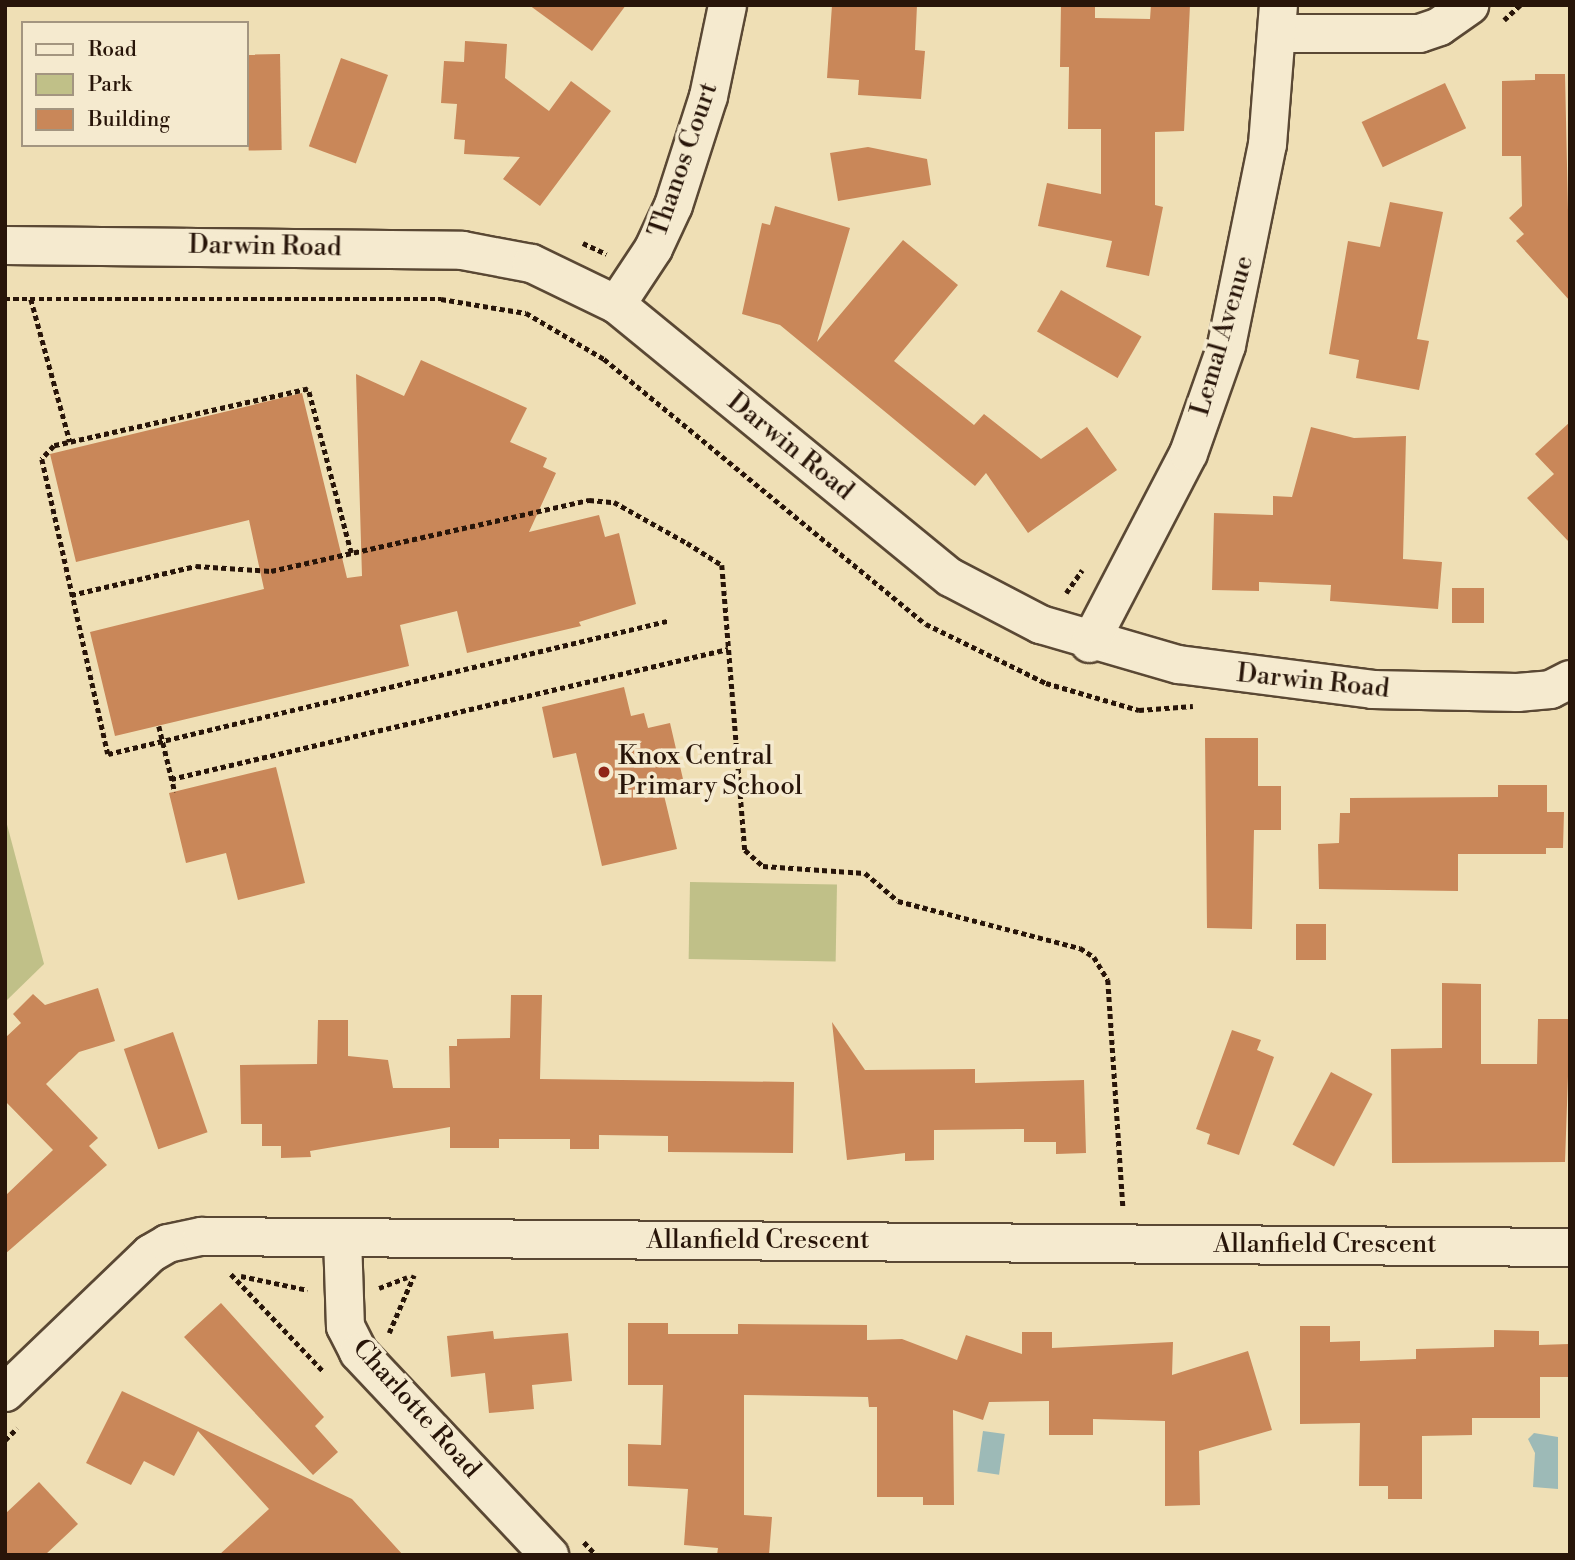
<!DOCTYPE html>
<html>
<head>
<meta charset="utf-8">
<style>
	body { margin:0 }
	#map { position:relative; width:1575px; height:1560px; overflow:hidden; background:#efdfb5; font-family:"Libre Bodoni",serif }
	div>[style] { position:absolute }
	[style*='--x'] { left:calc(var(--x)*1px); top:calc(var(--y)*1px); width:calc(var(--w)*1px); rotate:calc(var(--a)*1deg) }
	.green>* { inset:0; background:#c0c088; transform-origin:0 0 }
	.water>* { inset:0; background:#9dbab7; transform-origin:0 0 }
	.building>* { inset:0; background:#c98759; transform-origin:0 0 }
	.path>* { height:4.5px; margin-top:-2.25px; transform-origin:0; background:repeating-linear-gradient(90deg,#281509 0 5px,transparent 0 8.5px) }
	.roads { filter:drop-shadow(2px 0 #5a4834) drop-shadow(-2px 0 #5a4834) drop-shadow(0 2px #5a4834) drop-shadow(0 -2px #5a4834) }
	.street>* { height:37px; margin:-18.5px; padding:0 18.5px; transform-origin:18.5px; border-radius:18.5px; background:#f5eacf }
	.dots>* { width:19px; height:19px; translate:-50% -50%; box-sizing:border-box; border:4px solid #f5eacf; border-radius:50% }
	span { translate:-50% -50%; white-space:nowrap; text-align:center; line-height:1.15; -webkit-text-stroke:7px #f5eacf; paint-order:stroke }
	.street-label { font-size:26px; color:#281509 }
	.poi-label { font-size:26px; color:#281509 }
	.left { translate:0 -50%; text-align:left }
	.frame { position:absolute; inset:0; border:7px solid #281509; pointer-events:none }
	.legend { position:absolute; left:21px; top:21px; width:228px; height:126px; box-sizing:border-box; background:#f5eacf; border:2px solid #a39580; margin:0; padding:9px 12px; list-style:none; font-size:21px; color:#281509 }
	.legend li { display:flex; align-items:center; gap:14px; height:35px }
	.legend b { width:35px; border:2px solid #a39580 }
</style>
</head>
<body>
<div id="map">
	<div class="green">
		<div style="clip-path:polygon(5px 817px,44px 964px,5px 1002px)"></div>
		<div style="left:690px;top:882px;width:147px;height:77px;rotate:1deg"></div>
	</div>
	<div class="water">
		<div style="left:983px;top:1431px;width:22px;height:41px;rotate:8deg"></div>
		<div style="clip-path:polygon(1534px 1433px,1558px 1437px,1558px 1489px,1533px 1487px,1535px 1453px,1528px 1439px)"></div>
	</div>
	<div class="building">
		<div style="clip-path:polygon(529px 5px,626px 5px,592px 51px)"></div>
		<div style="clip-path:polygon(832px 5px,917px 5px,915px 50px,925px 51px,921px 99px,858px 95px,859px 80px,827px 78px)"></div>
		<div style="clip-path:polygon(1061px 5px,1095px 5px,1095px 18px,1150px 19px,1151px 5px,1190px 5px,1184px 131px,1155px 132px,1155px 205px,1163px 207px,1149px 276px,1106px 267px,1112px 241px,1038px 226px,1047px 183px,1101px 194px,1101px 129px,1068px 129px,1069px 67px,1060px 67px)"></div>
		<div style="clip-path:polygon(465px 41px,507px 44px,505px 78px,549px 111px,571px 81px,611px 111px,540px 206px,503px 179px,520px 157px,464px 154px,465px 140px,454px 139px,457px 104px,441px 103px,444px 61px,464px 62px)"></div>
		<div style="left:280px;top:54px;width:96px;height:33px;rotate:89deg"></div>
		<div style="left:341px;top:58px;width:50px;height:94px;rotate:20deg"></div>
		<div style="clip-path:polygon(1535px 74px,1565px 74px,1570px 301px,1516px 241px,1524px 234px,1509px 218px,1522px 206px,1521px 156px,1502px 156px,1502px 81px,1535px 80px)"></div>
		<div style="left:1445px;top:83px;width:50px;height:92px;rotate:65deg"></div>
		<div style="clip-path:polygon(868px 147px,927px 159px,931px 185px,838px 201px,830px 153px)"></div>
		<div style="clip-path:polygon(1390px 202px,1443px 212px,1417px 339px,1429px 341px,1419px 390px,1356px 378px,1359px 360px,1329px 354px,1348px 241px,1380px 247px)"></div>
		<div style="clip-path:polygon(775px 206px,850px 228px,817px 342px,903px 240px,958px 285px,894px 361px,974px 425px,984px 414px,1041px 459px,1087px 427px,1117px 470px,1028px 533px,986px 473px,975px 486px,780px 325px,742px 314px,762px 223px,770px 225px)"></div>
		<div style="left:1061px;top:290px;width:93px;height:48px;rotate:30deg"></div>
		<div style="clip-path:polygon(421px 360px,527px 408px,510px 442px,547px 458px,543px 467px,556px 473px,529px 532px,599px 515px,605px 537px,619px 533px,636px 604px,579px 622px,581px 626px,467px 653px,457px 611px,400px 625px,409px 666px,115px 736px,90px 632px,264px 589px,249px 520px,76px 562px,50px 454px,302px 393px,347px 578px,362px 576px,356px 374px,404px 396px)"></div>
		<div style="clip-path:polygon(1570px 422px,1570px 543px,1527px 498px,1554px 474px,1535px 454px)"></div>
		<div style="clip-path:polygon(1311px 427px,1354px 438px,1406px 436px,1403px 559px,1442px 562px,1438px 609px,1330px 601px,1331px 585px,1259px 582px,1259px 591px,1212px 590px,1214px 513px,1273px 515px,1273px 496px,1292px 497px)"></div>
		<div style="left:1452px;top:588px;width:32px;height:35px"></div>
		<div style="clip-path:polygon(624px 687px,631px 716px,644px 713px,648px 728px,670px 723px,683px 779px,661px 783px,677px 849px,602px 866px,576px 753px,553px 758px,542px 707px)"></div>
		<div style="clip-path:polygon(1205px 738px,1258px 738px,1258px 786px,1281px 786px,1281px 830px,1254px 830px,1252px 929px,1207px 928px)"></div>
		<div style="clip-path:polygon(276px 767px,305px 883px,238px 900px,226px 853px,186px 863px,169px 793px)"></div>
		<div style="clip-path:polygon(1498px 785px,1547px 785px,1547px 812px,1564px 812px,1563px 848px,1546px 848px,1546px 854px,1458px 854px,1458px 891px,1319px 889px,1318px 844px,1339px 843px,1340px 813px,1350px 813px,1350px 798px,1498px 797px)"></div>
		<div style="left:1296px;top:924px;width:30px;height:36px"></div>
		<div style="clip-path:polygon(1442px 983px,1481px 984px,1481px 1064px,1537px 1064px,1538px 1019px,1570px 1019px,1565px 1162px,1392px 1163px,1391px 1049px,1442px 1048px)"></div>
		<div style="clip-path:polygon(98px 988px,115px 1041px,79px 1052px,46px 1084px,98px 1138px,89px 1146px,107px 1165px,5px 1254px,5px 1196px,53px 1150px,5px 1101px,5px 1038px,21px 1023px,13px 1014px,33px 994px,45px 1005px)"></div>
		<div style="clip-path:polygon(511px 995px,542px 995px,540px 1079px,794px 1082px,793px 1153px,668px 1152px,668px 1136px,599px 1135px,599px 1149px,570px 1149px,570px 1139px,499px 1139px,499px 1148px,450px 1148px,450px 1127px,310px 1151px,311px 1157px,281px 1158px,281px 1146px,262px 1146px,262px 1124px,241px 1124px,240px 1065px,317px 1064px,318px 1020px,348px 1020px,348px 1056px,388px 1060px,393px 1088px,450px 1088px,449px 1046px,457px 1046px,457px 1039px,510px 1038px)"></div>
		<div style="clip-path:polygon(832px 1022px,865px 1070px,975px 1069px,975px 1083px,1084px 1080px,1086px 1153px,1056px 1154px,1056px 1142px,1024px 1142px,1024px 1129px,934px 1130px,934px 1160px,905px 1161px,905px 1153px,847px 1160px)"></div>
		<div style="clip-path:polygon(1232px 1030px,1261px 1040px,1257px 1050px,1274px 1057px,1239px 1155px,1207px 1144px,1210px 1134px,1196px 1129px)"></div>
		<div style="left:173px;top:1032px;width:106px;height:52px;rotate:71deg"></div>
		<div style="left:1331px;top:1072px;width:47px;height:82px;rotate:28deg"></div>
		<div style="clip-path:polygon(221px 1303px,324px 1417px,315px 1426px,338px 1452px,313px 1475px,184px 1337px)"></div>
		<div style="clip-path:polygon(628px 1323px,668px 1323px,668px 1334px,738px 1334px,738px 1324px,867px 1325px,867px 1340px,902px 1339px,957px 1360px,966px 1335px,1022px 1354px,1022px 1332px,1052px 1332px,1052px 1348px,1173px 1342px,1172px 1375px,1248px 1351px,1272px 1430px,1199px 1451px,1200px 1505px,1165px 1506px,1165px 1421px,1093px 1419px,1093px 1435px,1049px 1435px,1049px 1401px,989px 1402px,983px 1420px,953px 1410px,954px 1505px,923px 1505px,923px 1497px,877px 1497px,877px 1407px,869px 1407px,868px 1397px,744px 1395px,744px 1515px,772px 1517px,769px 1555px,717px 1555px,718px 1548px,684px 1545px,688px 1489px,628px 1486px,628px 1444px,661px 1445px,663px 1385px,628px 1385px)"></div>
		<div style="clip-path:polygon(1300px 1326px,1330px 1326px,1330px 1342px,1360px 1341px,1360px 1361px,1416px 1359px,1416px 1349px,1494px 1347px,1494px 1330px,1539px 1331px,1539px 1345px,1569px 1344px,1569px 1377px,1540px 1377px,1540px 1418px,1472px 1418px,1472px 1435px,1422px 1436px,1422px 1499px,1388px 1499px,1388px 1486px,1359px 1486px,1360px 1423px,1300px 1424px)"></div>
		<div style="clip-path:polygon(493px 1331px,494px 1339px,568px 1333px,572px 1381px,532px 1385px,534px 1409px,489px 1413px,485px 1373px,451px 1377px,447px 1336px)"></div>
		<div style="clip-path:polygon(122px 1391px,352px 1499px,403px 1555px,219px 1555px,269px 1509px,198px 1431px,174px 1476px,144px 1461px,131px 1485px,86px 1463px)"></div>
		<div style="clip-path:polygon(39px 1482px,78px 1524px,45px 1555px,5px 1555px,5px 1514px)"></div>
	</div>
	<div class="path">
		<div style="--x:1504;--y:20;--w:22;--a:-43"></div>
		<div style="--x:583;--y:243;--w:26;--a:25"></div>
		<div style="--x:5;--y:299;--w:436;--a:0"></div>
		<div style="--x:441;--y:299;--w:86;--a:9.4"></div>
		<div style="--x:526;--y:313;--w:91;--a:30.5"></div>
		<div style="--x:604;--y:359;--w:417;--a:39.5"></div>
		<div style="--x:926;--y:624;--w:134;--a:26.2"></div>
		<div style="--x:1046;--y:683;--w:97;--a:16.2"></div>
		<div style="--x:1139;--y:710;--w:54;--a:-4.2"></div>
		<div style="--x:31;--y:299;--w:148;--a:74.7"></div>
		<div style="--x:351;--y:553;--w:170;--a:-104.7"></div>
		<div style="--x:308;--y:389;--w:260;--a:167.4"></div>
		<div style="--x:54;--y:446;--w:18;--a:133"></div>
		<div style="--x:42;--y:459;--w:302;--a:77.4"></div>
		<div style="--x:108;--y:754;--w:575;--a:-13.38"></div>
		<div style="--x:1066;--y:593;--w:28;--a:-55"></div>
		<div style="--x:71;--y:595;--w:128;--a:-13.1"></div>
		<div style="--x:196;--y:566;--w:75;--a:3.8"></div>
		<div style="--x:271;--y:571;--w:326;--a:-12.6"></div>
		<div style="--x:589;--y:500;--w:25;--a:5"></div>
		<div style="--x:614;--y:502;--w:84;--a:29.3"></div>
		<div style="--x:687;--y:543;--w:41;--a:32.2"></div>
		<div style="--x:722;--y:565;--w:286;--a:85.4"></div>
		<div style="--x:745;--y:850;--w:24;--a:42"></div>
		<div style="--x:763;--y:866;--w:102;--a:3.9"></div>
		<div style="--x:865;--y:873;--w:43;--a:40.3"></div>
		<div style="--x:898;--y:901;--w:188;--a:14.5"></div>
		<div style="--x:1080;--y:948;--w:17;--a:33"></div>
		<div style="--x:1094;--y:957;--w:27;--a:59"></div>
		<div style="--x:1108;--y:980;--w:227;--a:86.2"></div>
		<div style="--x:159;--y:726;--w:68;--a:76.4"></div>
		<div style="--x:171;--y:779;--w:572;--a:-13.14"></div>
		<div style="--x:231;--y:1274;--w:134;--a:46.5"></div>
		<div style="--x:241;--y:1276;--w:68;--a:11.8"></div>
		<div style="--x:379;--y:1288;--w:30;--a:-21"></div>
		<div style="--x:389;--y:1333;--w:63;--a:-66.7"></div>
		<div style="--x:5;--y:1440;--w:17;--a:-45"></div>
		<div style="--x:584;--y:1542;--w:18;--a:47"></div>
	</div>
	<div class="roads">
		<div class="street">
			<div style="--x:1278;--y:33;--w:141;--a:0"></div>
			<div style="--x:1419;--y:33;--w:21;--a:-19"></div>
			<div style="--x:1439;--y:26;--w:37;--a:-35"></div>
			<div style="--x:5;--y:245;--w:457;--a:0.6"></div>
			<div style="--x:462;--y:250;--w:70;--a:10.7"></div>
			<div style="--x:531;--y:263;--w:94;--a:25.8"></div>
			<div style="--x:616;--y:304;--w:431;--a:39.3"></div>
			<div style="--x:950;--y:577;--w:102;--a:27.6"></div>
			<div style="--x:1040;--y:624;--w:144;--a:16.2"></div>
			<div style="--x:1178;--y:664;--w:196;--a:7.3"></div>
			<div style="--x:1372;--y:689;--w:145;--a:1.2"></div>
			<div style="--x:1517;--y:692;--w:33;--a:-5"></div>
			<div style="--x:1550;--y:689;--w:22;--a:-27"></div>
			<div style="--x:616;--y:304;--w:67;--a:-56.5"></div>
			<div style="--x:653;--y:248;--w:47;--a:-65.1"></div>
			<div style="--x:673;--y:205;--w:114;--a:-72.2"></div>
			<div style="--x:708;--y:96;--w:93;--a:-78.2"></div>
			<div style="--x:1089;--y:643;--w:214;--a:-62.5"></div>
			<div style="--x:1188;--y:453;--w:114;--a:-70.6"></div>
			<div style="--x:1226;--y:345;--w:205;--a:-78.5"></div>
			<div style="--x:1267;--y:144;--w:139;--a:-85.5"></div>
			<div style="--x:342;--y:1237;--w:89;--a:88.1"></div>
			<div style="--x:345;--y:1326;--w:29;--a:63"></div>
			<div style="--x:358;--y:1352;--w:279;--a:46.7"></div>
			<div style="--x:5;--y:1392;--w:201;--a:-43.8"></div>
			<div style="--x:150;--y:1253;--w:20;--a:-30"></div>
			<div style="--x:167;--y:1243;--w:35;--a:-12"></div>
			<div style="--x:201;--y:1236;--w:1369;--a:0.46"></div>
		</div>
	</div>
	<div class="dots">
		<div style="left:604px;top:772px;background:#8f2418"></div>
	</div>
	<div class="street-label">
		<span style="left:684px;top:160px;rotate:-71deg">Thanos Court</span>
		<span style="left:265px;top:247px;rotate:1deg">Darwin Road</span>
		<span style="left:1223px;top:336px;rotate:-74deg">Lemal Avenue</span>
		<span style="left:790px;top:447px;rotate:39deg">Darwin Road</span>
		<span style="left:1313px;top:682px;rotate:6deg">Darwin Road</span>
		<span style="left:758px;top:1241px">Allanfield Crescent</span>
		<span style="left:1325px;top:1245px">Allanfield Crescent</span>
		<span style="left:416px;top:1409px;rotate:48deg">Charlotte Road</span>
	</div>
	<div class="poi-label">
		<span class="left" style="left:618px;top:772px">Knox Central<br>Primary School</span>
	</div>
	<div class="frame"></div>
	<ul class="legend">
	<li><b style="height:9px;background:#f5eacf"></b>Road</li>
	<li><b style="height:19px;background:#c0c088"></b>Park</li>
	<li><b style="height:19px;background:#c98759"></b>Building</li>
	</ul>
</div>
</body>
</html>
